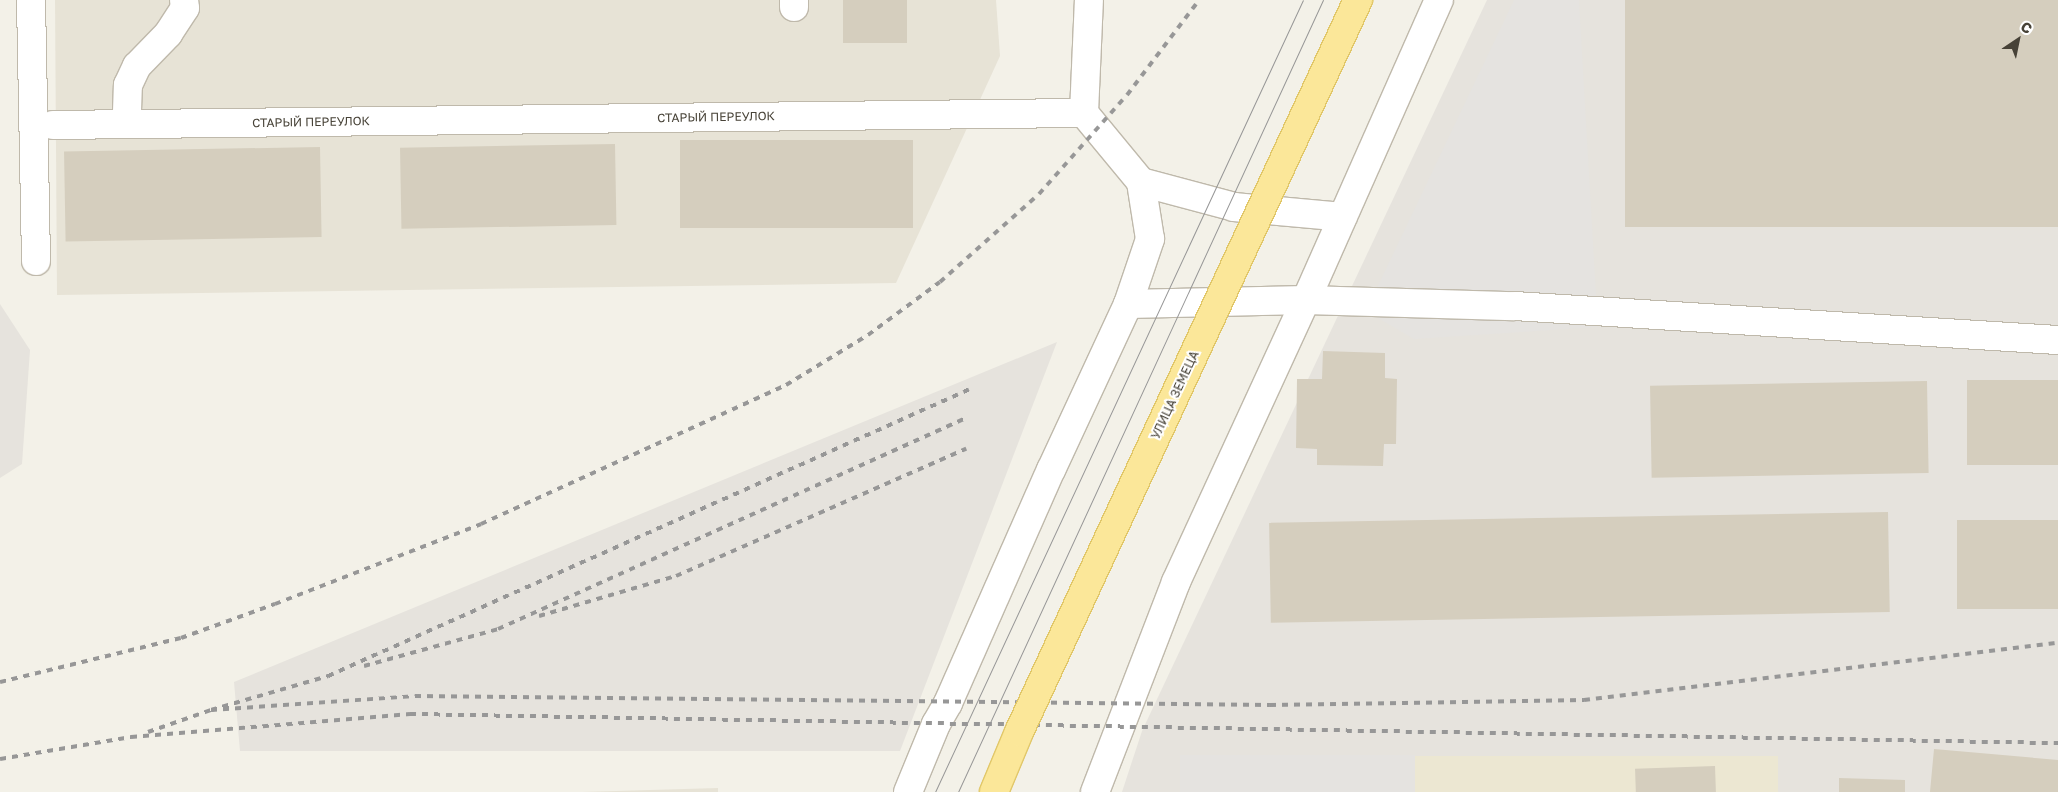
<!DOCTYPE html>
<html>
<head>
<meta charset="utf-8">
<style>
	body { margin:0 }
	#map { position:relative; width:2058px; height:792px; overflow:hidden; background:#f3f1e8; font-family:"Golos Text",sans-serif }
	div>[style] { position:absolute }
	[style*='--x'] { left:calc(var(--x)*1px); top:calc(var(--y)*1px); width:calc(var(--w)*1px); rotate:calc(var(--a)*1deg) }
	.residential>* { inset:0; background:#e7e3d6 }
	.industrial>* { inset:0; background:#e6e3dd }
	.education>* { inset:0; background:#ece7d2; transform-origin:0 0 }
	.parking>* { inset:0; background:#e5e3e0; transform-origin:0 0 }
	.building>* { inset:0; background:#d5cebe; transform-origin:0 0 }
	.roads { filter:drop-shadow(1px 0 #bfb9ab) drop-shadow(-1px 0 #bfb9ab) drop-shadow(0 1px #bfb9ab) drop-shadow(0 -1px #bfb9ab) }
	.minor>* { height:28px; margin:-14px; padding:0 14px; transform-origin:14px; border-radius:14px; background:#fff }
	.tram>* { height:1px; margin:-0.5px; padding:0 0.5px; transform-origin:0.5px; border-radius:0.5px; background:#979797 }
	.rail>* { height:4px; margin-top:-2px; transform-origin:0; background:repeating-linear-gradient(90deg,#979797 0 6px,transparent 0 12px) }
	.bridges { filter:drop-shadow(1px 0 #e1c769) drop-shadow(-1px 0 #e1c769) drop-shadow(0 1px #e1c769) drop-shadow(0 -1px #e1c769) }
	.major-bridge>* { height:28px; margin:-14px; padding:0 14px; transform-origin:14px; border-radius:14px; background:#fbe799 }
	span { translate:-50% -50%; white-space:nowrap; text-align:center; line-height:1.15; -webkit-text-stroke:4px #fff; paint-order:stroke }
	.street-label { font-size:12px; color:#474237 }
	.north { position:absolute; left:1993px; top:15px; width:50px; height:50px; -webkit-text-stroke:4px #fff; paint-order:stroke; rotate:34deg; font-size:14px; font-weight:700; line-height:20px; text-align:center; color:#474237 }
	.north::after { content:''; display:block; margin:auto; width:18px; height:22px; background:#474237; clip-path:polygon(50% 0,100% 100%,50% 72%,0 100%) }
</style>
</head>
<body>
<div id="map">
	<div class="residential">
		<div style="clip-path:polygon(55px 0,996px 0,1000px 56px,896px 283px,57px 295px)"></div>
		<div style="clip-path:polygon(718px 788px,718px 792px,582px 792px)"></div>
	</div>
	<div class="industrial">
		<div style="clip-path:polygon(1487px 0,2058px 0,2058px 792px,1122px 792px,1142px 731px)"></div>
		<div style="clip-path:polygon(0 304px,30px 350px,22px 464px,0 478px)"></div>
		<div style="clip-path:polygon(1057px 342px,900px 751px,240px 751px,234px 682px)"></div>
	</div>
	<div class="education">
		<div style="left:1415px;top:756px;width:363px;height:36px"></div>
	</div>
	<div class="parking">
		<div style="clip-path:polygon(1514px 0,1579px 0,1598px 327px,1414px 339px,1366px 311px)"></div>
		<div style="left:1180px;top:755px;width:235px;height:37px"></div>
	</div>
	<div class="building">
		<div style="left:843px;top:0;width:64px;height:43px"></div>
		<div style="left:1625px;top:0;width:433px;height:227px"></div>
		<div style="left:680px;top:140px;width:233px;height:88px"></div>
		<div style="left:615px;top:144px;width:81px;height:215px;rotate:89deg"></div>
		<div style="left:320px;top:147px;width:90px;height:256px;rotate:89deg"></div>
		<div style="clip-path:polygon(1323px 351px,1385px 353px,1385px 378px,1397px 379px,1396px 444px,1384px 444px,1383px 466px,1317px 465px,1317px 449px,1296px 448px,1297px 379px,1322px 379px)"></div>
		<div style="left:2058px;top:380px;width:85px;height:91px;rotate:90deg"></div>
		<div style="left:1927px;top:381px;width:92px;height:277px;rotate:89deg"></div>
		<div style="left:1888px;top:512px;width:100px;height:619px;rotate:89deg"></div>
		<div style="left:2058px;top:520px;width:89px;height:101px;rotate:90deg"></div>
		<div style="clip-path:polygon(1934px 749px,2058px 760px,2058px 792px,1930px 792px)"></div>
		<div style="left:1715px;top:766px;width:26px;height:80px;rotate:88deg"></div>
		<div style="clip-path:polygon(1839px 778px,1905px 780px,1905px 792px,1839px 792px)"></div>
	</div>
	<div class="roads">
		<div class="minor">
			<div style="--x:31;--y:0;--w:261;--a:88.9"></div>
			<div style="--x:794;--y:0;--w:7;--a:90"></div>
			<div style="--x:127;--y:111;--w:26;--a:-88"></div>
			<div style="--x:128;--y:85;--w:21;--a:-65"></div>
			<div style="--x:137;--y:66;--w:45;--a:-45.9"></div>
			<div style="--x:168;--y:34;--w:31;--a:-57"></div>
			<div style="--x:185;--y:8;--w:8;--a:-97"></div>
			<div style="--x:1084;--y:113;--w:113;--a:-87.5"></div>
			<div style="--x:53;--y:125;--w:1031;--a:-0.67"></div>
			<div style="--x:1084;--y:113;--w:89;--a:50.4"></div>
			<div style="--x:1141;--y:182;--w:96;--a:15"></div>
			<div style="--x:1234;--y:207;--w:109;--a:5.2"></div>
			<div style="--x:1128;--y:304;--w:178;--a:-1.3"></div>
			<div style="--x:1306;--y:300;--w:208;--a:1.7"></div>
			<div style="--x:1514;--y:306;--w:545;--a:3.58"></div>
			<div style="--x:908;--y:792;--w:74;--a:-67.6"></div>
			<div style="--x:936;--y:724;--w:24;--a:-60"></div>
			<div style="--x:948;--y:703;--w:255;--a:-66.2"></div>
			<div style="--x:1051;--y:470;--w:183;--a:-65.1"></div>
			<div style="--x:1128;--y:304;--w:69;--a:-71.3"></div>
			<div style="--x:1150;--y:239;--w:58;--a:-99"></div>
			<div style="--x:1095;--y:792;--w:225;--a:-68.9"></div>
			<div style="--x:1176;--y:582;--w:311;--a:-65.3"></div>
			<div style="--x:1306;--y:300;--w:328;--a:-66.1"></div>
		</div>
	</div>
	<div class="tram">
		<div style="--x:935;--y:792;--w:873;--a:-65.08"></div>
		<div style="--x:958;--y:792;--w:872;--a:-65.26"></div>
	</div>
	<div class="rail">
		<div style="--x:539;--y:616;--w:143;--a:-16.3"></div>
		<div style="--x:676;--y:576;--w:317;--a:-23.7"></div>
		<div style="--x:364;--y:666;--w:139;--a:-15.4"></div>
		<div style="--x:498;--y:629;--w:513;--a:-24.27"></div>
		<div style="--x:0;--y:682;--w:186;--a:-13.7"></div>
		<div style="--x:181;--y:638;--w:100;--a:-19.9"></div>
		<div style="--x:275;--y:604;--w:221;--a:-21.2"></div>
		<div style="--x:481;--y:524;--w:335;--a:-24.5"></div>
		<div style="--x:786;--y:385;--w:96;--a:-31.4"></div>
		<div style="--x:868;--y:335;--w:89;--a:-36.4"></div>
		<div style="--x:940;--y:282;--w:132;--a:-41.6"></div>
		<div style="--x:1039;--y:194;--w:132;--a:-48.4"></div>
		<div style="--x:1127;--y:95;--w:119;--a:-52.8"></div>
		<div style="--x:211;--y:710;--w:204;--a:-3.9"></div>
		<div style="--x:415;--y:696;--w:855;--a:0.6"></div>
		<div style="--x:1270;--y:705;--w:314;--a:-0.9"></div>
		<div style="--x:1584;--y:700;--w:477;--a:-6.9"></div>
		<div style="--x:148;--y:732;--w:67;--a:-19.2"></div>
		<div style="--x:211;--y:710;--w:122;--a:-16.2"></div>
		<div style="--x:328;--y:676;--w:705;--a:-24.09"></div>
		<div style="--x:0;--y:759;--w:133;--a:-9.5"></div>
		<div style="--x:131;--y:737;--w:280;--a:-4.7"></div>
		<div style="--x:410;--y:714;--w:1648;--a:1.01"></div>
	</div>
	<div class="bridges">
		<div class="major-bridge">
			<div style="--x:994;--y:792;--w:65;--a:-67.4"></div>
			<div style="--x:1019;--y:732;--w:807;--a:-65.15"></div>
		</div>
	</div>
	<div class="street-label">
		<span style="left:716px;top:117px;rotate:-1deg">СТАРЫЙ ПЕРЕУЛОК</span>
		<span style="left:311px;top:122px;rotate:-1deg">СТАРЫЙ ПЕРЕУЛОК</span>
		<span style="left:1175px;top:395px;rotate:-65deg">УЛИЦА ЗЕМЕЦА</span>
	</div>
	<div class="north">С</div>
</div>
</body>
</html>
